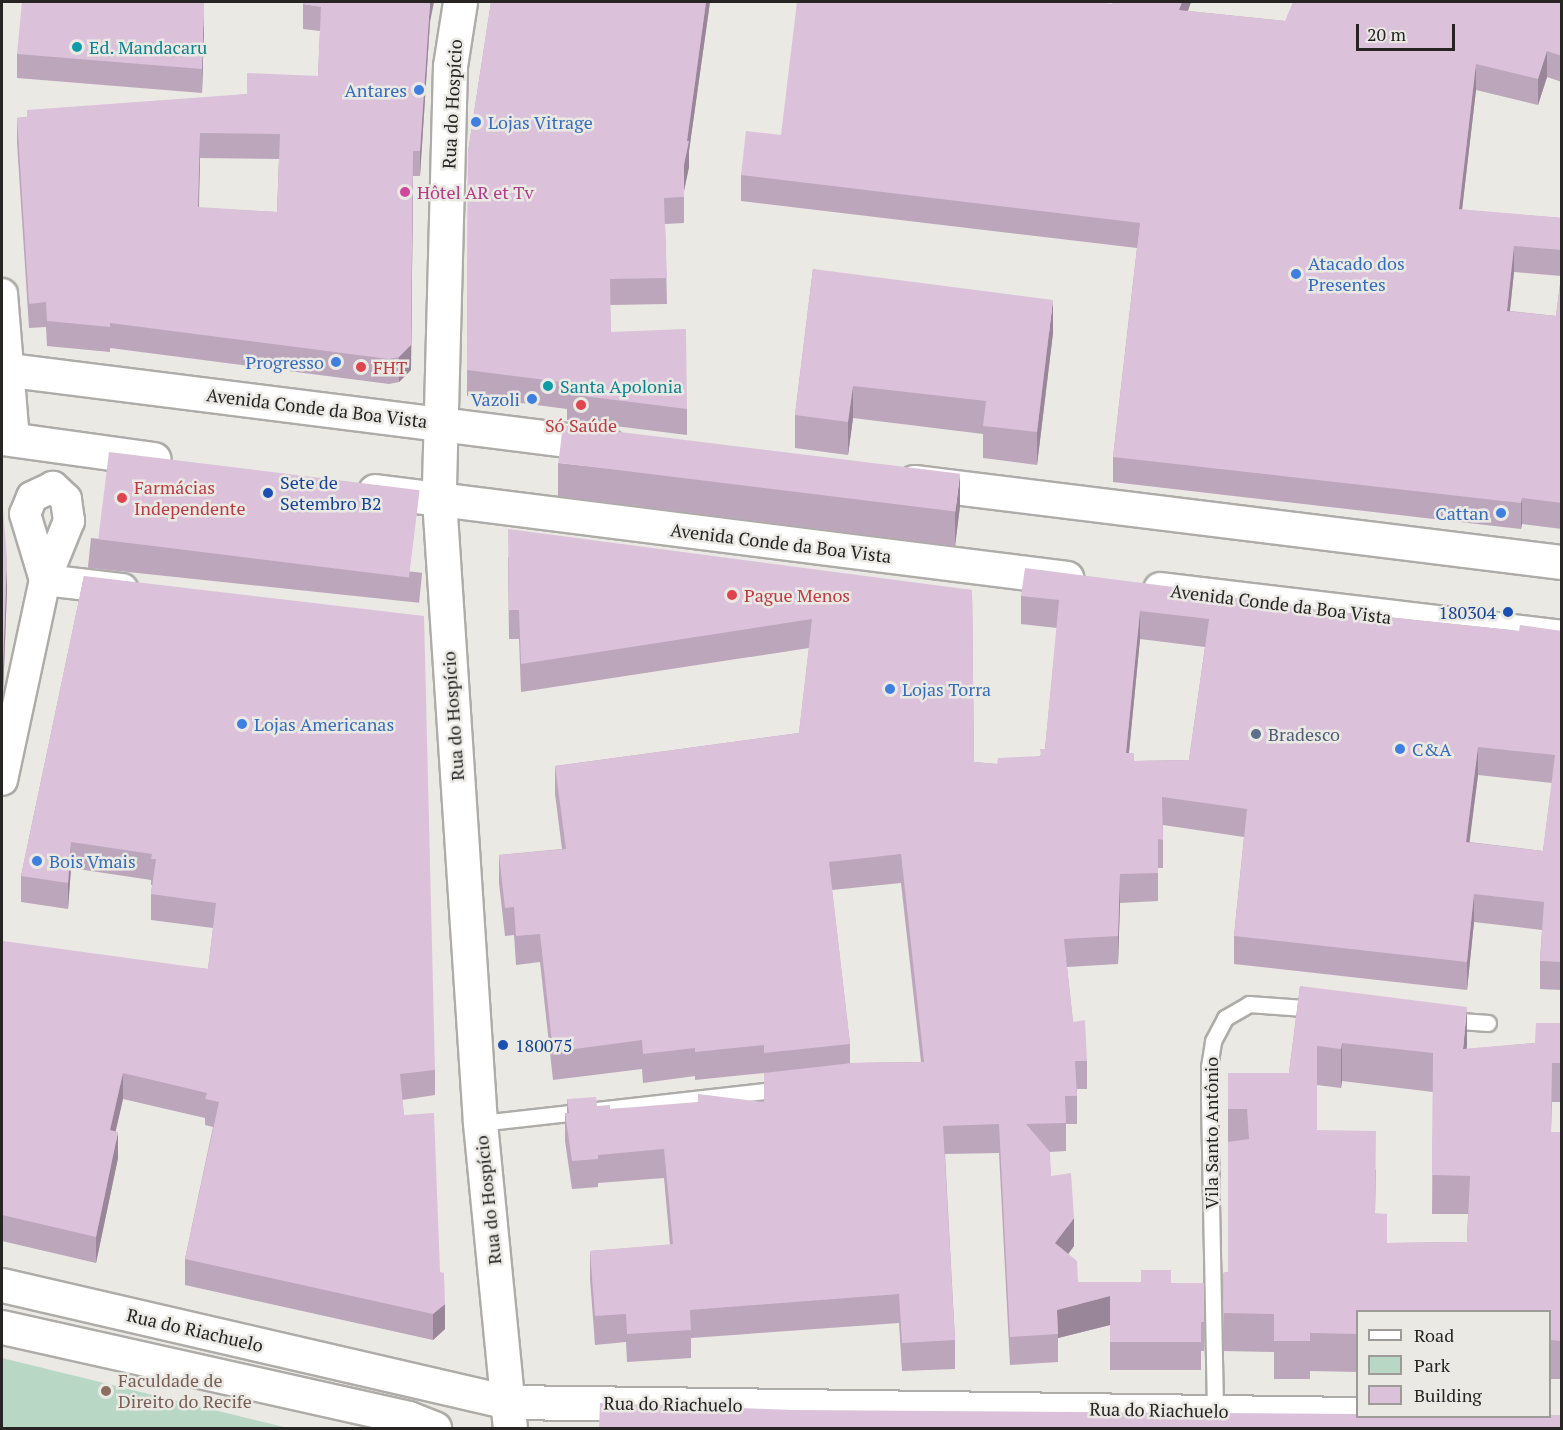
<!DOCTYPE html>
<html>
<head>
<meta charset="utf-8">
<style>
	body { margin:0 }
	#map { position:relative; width:1563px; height:1430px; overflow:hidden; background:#eae9e4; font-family:"PT Serif",serif }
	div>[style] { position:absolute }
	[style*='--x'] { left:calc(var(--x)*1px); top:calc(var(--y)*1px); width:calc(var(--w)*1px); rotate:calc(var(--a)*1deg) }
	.green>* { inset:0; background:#b8d7c4 }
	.roads { filter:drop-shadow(2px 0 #aeaca8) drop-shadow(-2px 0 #aeaca8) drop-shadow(0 2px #aeaca8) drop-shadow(0 -2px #aeaca8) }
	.lane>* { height:15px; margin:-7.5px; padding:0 7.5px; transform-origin:7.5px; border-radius:7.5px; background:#fff }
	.street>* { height:30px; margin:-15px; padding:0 15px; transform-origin:15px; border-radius:15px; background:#fff }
	.secondary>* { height:33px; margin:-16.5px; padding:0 16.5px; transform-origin:16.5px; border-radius:16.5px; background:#fff }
	.wall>* { inset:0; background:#bca6bb; transform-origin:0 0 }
	.shaded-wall>* { inset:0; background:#998799 }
	.building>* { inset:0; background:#dbc1da; transform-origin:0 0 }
	.dots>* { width:16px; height:16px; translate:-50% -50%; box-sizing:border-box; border:3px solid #eae9e4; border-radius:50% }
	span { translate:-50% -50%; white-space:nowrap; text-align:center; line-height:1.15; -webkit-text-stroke:5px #eae9e4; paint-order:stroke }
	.culture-label { font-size:18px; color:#0d838f }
	.left { translate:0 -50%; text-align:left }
	.shop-label { font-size:18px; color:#366cbe }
	.right { translate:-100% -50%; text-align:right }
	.street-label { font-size:18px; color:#262524 }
	.hotel-label { font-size:18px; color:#b23c85 }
	.health-label { font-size:18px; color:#be3a42 }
	.transit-label { font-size:18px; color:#164399 }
	.service-label { font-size:18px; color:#4e5e75 }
	.education-label { font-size:18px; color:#785e54 }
	.frame { position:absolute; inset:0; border:3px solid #262524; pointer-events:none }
	.legend { position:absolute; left:1356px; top:1310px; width:195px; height:108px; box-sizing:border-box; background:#eae9e4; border:2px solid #9c9b97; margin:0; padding:8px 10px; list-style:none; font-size:18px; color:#262524 }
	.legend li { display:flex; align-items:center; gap:12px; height:30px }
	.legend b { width:30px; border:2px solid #9c9b97 }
	.scale { position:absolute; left:1356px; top:24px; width:99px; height:27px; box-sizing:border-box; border:3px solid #262524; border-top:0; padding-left:8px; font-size:18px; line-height:21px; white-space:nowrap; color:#262524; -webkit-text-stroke:4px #eae9e4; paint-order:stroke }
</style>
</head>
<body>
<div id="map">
	<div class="green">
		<div style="clip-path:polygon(2px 1358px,288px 1428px,2px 1428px)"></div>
	</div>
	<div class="roads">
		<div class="lane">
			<div style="--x:1446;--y:1020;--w:42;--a:4.1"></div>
			<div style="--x:480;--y:1123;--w:306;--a:-6.4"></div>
			<div style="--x:1215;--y:1410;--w:308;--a:-91.1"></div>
			<div style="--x:1209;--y:1102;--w:35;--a:-90"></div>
			<div style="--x:1209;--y:1067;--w:26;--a:-81"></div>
			<div style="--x:1213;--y:1041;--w:26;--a:-62"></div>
			<div style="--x:1225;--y:1018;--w:28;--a:-30"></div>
			<div style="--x:1249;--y:1004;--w:68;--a:4.2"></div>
		</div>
		<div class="street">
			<div style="--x:2;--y:294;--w:145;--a:85.3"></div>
			<div style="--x:45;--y:580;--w:78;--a:6.7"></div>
			<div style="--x:2;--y:780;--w:205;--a:-77.9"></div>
			<div style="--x:45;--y:580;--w:64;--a:-67.9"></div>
			<div style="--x:69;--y:521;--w:22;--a:-98"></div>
			<div style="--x:66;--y:499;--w:18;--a:-137"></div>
			<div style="--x:53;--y:487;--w:23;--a:155"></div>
			<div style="--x:32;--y:497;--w:18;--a:112"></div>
			<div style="--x:25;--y:514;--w:69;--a:73.1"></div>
		</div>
		<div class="secondary">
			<div style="--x:460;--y:2;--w:65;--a:98.9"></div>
			<div style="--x:450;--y:66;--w:433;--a:91.5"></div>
			<div style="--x:439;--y:499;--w:625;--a:86.24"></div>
			<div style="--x:480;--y:1123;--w:306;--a:84.4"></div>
			<div style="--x:2;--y:369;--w:610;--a:7.16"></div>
			<div style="--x:2;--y:438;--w:153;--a:7.9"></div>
			<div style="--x:914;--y:482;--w:653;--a:7.04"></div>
			<div style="--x:375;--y:491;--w:697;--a:7.17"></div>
			<div style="--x:1160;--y:589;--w:405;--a:6.8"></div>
			<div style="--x:2;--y:1285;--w:519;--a:13.02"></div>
			<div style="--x:508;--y:1402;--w:850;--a:0.81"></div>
			<div style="--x:2;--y:1327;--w:416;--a:12.6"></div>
			<div style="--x:408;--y:1418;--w:28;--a:21"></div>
		</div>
	</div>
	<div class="wall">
		<div style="clip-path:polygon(491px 2px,710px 2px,689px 151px,689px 167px,684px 190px,684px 223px,665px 224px,667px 304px,610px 305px,611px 332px,687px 409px,687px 435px,567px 420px,567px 409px,467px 396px,468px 152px)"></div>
		<div style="clip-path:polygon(evenodd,1113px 2px,1191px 2px,1188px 11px,1285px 21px,1562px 2px,1562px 82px,1547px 77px,1538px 105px,1476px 90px,1462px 210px,1562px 218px,1562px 529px,1522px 524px,1521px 529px,1113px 482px,1113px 457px,1137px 248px,741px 201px,741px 175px,781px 135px,1112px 4px,1113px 2px,1514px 272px,1561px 276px,1556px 316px,1510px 311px,1514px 272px)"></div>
		<div style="clip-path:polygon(evenodd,303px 4px,430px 22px,420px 176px,413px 176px,411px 370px,399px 382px,389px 384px,110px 348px,110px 352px,47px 346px,46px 327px,29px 328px,17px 143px,17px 118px,27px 117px,247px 94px,318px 76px,320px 31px,303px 29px,303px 4px,200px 158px,279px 159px,277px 212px,199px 208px,200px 158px)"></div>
		<div style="clip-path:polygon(204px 27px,202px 93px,17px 78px,17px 54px)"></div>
		<div style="clip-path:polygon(813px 269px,1053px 333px,1037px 465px,983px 458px,983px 434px,853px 418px,848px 455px,795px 448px,795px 415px)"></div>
		<div style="clip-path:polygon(558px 463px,960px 506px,955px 546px,558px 496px)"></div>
		<div style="clip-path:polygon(2px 496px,7px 588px,3px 695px,2px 695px)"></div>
		<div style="left:91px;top:538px;width:333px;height:30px;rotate:6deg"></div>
		<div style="clip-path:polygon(evenodd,508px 557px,972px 590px,974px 762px,997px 764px,1040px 756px,1045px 749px,1057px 628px,1021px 624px,1021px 596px,1181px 591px,1330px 611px,1519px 631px,1562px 631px,1562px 990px,1540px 989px,1540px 961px,1542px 930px,1474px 922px,1467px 990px,1234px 964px,1234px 936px,1244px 837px,1163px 825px,1163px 868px,1158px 868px,1158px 901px,1120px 903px,1118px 964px,1067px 967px,1073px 1022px,1087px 1061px,1087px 1089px,1077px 1089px,1077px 1124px,1066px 1124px,1066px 1151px,1049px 1152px,1051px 1176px,1074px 1246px,1068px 1254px,1078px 1282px,1141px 1282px,1141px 1270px,1171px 1283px,1204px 1283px,1204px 1351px,1201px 1351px,1201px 1370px,1110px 1370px,1110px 1325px,1058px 1338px,1058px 1362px,1010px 1365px,999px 1153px,945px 1154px,955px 1340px,955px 1369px,902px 1371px,899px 1323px,691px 1338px,691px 1358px,627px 1362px,626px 1342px,595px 1345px,590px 1279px,590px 1251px,670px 1245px,664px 1178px,598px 1183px,598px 1187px,572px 1189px,565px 1141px,565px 1113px,567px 1113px,567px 1099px,610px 1109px,764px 1102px,764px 1073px,695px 1080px,695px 1076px,643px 1083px,642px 1069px,553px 1080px,540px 962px,516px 965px,514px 935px,505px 936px,499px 883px,499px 855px,562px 849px,555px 794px,555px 766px,799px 733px,809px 648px,521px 692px,519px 639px,509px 639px,508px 557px,1140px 639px,1205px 647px,1189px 760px,1134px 761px,1129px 753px,1140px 639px,508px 557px,1478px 775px,1552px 783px,1543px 851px,1469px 842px,1478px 775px,508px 557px,901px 883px,921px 1062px,850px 1063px,850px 1044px,832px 890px,901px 883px)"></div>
		<div style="clip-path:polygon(84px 576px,435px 1070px,435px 1095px,402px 1100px,404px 1115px,440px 1272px,445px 1329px,433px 1340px,185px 1285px,185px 1259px,213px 1127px,205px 1125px,205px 1118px,123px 1099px,115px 1132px,118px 1158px,96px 1263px,2px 1241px,2px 949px,208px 969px,213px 928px,151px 920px,151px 894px,152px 885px,151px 885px,151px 880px,71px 868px,68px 909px,21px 902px,21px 876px)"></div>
		<div style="clip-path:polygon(evenodd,1300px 986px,1467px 1049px,1535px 1043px,1562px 1023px,1562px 1102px,1552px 1102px,1551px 1132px,1562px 1132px,1562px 1379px,1550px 1379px,1550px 1311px,1358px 1311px,1358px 1372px,1310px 1371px,1310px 1379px,1274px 1379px,1274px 1352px,1224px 1351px,1223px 1273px,1228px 1272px,1228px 1073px,1289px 1073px,1300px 986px,1342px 1081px,1433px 1092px,1432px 1214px,1468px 1214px,1467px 1242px,1387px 1243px,1375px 1213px,1376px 1170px,1317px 1130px,1317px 1085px,1341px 1088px,1342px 1081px)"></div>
	</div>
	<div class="shaded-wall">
		<div style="clip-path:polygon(430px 2px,434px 2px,430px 22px,420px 176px,420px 151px)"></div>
		<div style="clip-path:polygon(706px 2px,710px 2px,689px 151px,689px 167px,684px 191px,684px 165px,687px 141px)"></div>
		<div style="clip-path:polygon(1182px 2px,1191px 2px,1179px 35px,1179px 10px)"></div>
		<div style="clip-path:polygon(204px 3px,204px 27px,202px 93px,202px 69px)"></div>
		<div style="clip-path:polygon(1547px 51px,1547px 77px,1538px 105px,1538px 79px)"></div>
		<div style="clip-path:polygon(1476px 64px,1476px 90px,1459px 235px,1459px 209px)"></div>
		<div style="clip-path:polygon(200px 133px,200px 158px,198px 232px,198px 207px)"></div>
		<div style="clip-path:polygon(413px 176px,411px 370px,399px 382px,399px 357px)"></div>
		<div style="clip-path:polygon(1514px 246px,1514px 272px,1507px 336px,1507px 311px)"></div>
		<div style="clip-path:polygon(1053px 300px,1053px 333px,1037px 465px,1037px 432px)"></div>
		<div style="clip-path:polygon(853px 386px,853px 418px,848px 455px,848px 422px)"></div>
		<div style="clip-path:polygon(960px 474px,960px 506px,955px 546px,955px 514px)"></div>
		<div style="clip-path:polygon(1522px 498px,1522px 524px,1521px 529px,1521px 503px)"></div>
		<div style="clip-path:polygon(7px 559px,7px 588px,3px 695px,3px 665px)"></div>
		<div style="clip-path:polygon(1140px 611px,1140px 639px,1126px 782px,1126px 753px)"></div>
		<div style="clip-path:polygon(1478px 747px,1478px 775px,1466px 870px,1466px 842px)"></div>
		<div style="clip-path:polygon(71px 842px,71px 868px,68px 909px,68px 883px)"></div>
		<div style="clip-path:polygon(1120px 874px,1120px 903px,1118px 964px,1118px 936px)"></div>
		<div style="clip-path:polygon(1474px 894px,1474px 922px,1467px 990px,1467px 962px)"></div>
		<div style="clip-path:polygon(1467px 1007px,1467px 1046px,1463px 1087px,1463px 1049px)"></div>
		<div style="clip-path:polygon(1342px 1043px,1342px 1081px,1341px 1088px,1341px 1049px)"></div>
		<div style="clip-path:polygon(123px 1073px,123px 1099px,110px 1156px,110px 1130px)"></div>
		<div style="clip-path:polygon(118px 1132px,118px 1158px,96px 1263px,96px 1237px)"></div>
		<div style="clip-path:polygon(1074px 1218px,1074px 1246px,1055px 1272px,1055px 1243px)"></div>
		<div style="clip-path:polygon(1110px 1296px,1110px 1325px,1058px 1338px,1057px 1310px)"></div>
		<div style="clip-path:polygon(445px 1304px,445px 1329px,433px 1340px,433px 1314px)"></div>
	</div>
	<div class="building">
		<div style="clip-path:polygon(22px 2px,191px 2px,204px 3px,202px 69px,17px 54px)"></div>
		<div style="clip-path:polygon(evenodd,303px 2px,430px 2px,420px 151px,413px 151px,411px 345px,399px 357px,389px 359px,110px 323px,110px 327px,47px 321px,46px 302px,29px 304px,17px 118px,27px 117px,27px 110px,247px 94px,247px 73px,318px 76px,321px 7px,303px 4px,303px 2px,200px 133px,280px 134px,277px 212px,198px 207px,200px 133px)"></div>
		<div style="clip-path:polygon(491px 2px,706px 2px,687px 141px,689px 141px,684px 165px,684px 197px,664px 198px,667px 278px,610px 279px,611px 332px,686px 329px,687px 409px,567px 394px,569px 383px,467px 370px,468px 152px)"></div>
		<div style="clip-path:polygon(797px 2px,1095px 2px,1112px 4px,1113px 2px,1182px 2px,1179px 10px,1285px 21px,1293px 2px,1562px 2px,1562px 56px,1547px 51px,1538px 79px,1476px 64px,1459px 209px,1562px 218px,1562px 250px,1514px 246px,1507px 311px,1556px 316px,1562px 271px,1562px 503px,1522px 498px,1521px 503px,1113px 457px,1140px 223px,741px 175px,746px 131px,781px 135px)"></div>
		<div style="clip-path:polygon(813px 269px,1053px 300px,1037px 432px,983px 426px,986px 401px,853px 386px,848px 422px,795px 415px)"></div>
		<div style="left:563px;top:425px;width:400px;height:38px;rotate:7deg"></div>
		<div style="left:109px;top:452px;width:313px;height:88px;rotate:7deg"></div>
		<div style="clip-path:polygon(2px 496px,7px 559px,3px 665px,2px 665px)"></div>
		<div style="clip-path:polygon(evenodd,508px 529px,972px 590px,974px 762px,997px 764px,998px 758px,1041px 756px,1040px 749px,1045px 749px,1059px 600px,1021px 596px,1025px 568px,1181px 588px,1180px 591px,1330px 611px,1519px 631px,1520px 625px,1562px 631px,1562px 962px,1540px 961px,1544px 902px,1474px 894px,1467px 962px,1234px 936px,1247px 809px,1162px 797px,1163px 840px,1158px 839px,1158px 873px,1120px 874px,1118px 936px,1064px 939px,1073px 1022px,1085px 1020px,1087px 1061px,1075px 1061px,1077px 1096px,1065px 1096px,1066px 1123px,1026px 1124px,1050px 1152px,1051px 1176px,1071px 1173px,1074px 1218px,1055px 1243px,1077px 1261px,1078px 1282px,1141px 1282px,1141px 1270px,1171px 1270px,1171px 1283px,1204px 1283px,1204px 1322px,1201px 1322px,1201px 1342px,1110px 1342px,1110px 1296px,1057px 1310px,1058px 1334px,1010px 1337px,999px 1124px,943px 1126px,955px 1340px,902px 1343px,899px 1294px,690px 1310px,691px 1330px,627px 1334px,626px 1314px,595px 1316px,590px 1251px,673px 1244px,664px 1149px,598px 1155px,598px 1159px,572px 1161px,565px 1113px,569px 1113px,567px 1099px,596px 1097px,597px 1106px,610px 1105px,610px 1109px,698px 1102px,698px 1094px,764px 1102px,764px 1073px,852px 1063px,924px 1062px,901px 854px,829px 862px,850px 1044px,764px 1053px,764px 1045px,695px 1052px,695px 1048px,643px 1054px,642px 1040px,553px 1052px,540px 934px,516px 936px,514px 907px,505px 908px,499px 855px,566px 849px,555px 766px,799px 733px,812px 619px,521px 664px,519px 610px,509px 610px,508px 529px,1140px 611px,1209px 619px,1189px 760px,1134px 761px,1134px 753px,1126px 753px,1140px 611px,508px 529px,1478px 747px,1555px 755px,1543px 851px,1466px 842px,1478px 747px)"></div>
		<div style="clip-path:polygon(84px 576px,424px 616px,435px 1070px,400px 1074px,404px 1115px,434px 1113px,440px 1272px,444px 1273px,445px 1304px,433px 1314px,185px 1259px,219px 1102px,205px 1099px,207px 1093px,123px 1073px,110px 1130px,118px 1132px,96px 1237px,2px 1215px,2px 949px,3px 941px,208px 969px,216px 903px,151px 894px,156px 859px,151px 859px,152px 854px,71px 842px,68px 883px,21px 876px)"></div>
		<div style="clip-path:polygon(evenodd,1300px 986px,1467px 1007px,1463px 1049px,1535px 1043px,1536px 1023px,1562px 1023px,1562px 1063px,1552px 1063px,1551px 1132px,1562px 1132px,1562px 1341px,1550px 1340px,1550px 1311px,1358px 1311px,1358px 1334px,1310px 1333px,1310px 1341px,1274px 1341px,1274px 1314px,1224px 1313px,1223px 1273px,1228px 1272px,1228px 1142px,1249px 1139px,1247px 1109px,1228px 1109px,1228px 1073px,1289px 1073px,1300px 986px,1342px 1043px,1433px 1053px,1432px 1175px,1470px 1176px,1467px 1242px,1387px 1243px,1387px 1214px,1375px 1213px,1376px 1131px,1317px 1130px,1317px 1046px,1341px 1049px,1342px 1043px)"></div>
		<div style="clip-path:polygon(600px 1403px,794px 1410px,1358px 1414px,1358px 1416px,1550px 1416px,1550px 1415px,1562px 1415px,1562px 1428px,599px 1428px)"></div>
	</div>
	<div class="dots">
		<div style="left:77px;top:47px;background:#0f9aa8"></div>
		<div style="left:419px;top:90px;background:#3f7fe0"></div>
		<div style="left:476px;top:122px;background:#3f7fe0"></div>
		<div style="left:405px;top:192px;background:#d1479c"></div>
		<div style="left:1296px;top:274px;background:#3f7fe0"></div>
		<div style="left:336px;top:362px;background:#3f7fe0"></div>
		<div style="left:361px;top:367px;background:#e0444e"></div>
		<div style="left:548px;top:386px;background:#0f9aa8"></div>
		<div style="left:532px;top:399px;background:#3f7fe0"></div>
		<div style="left:581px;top:405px;background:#e0444e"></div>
		<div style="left:268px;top:493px;background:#1a4fb4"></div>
		<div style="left:122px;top:498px;background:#e0444e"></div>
		<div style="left:1501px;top:513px;background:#3f7fe0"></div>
		<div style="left:732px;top:595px;background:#e0444e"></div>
		<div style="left:1508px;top:612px;background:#1a4fb4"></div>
		<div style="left:890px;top:689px;background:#3f7fe0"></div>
		<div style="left:242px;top:724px;background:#3f7fe0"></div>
		<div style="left:1256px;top:734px;background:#5c6f8a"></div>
		<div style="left:1400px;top:749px;background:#3f7fe0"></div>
		<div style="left:37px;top:861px;background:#3f7fe0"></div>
		<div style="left:503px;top:1045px;background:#1a4fb4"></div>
		<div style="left:106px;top:1391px;background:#8d6e63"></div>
	</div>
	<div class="culture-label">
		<span class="left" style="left:89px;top:47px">Ed. Mandacaru</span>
		<span class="left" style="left:560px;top:386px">Santa Apolonia</span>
	</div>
	<div class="shop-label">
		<span class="right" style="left:407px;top:90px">Antares</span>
		<span class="left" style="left:488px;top:122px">Lojas Vitrage</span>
		<span class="left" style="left:1308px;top:274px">Atacado dos<br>Presentes</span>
		<span class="right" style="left:324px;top:362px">Progresso</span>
		<span class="right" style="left:520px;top:399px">Vazoli</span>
		<span class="right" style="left:1489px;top:513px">Cattan</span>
		<span class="left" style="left:902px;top:689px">Lojas Torra</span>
		<span class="left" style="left:254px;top:724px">Lojas Americanas</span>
		<span class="left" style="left:1412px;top:749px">C&amp;A</span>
		<span class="left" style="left:49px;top:861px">Bois Vmais</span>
	</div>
	<div class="street-label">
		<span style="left:452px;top:104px;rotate:-87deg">Rua do Hospício</span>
		<span style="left:317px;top:408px;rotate:7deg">Avenida Conde da Boa Vista</span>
		<span style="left:781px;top:543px;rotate:7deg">Avenida Conde da Boa Vista</span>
		<span style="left:1281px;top:604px;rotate:7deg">Avenida Conde da Boa Vista</span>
		<span style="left:453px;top:716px;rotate:-94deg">Rua do Hospício</span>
		<span style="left:1211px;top:1133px;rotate:-90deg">Vila Santo Antônio</span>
		<span style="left:488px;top:1200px;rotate:-96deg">Rua do Hospício</span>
		<span style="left:195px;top:1330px;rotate:13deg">Rua do Riachuelo</span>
		<span style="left:673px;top:1404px;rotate:1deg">Rua do Riachuelo</span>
		<span style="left:1159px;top:1410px;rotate:1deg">Rua do Riachuelo</span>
	</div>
	<div class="hotel-label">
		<span class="left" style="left:417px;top:192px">Hôtel AR et Tv</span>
	</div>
	<div class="health-label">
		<span class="left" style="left:373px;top:367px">FHT</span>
		<span style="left:581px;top:425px">Só Saúde</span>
		<span class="left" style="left:134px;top:498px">Farmácias<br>Independente</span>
		<span class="left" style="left:744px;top:595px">Pague Menos</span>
	</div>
	<div class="transit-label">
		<span class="left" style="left:280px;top:493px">Sete de<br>Setembro B2</span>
		<span class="right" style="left:1496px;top:612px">180304</span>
		<span class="left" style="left:515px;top:1045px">180075</span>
	</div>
	<div class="service-label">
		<span class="left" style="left:1268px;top:734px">Bradesco</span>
	</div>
	<div class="education-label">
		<span class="left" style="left:118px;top:1391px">Faculdade de<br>Direito do Recife</span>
	</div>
	<div class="frame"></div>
	<ul class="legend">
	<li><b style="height:8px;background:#fff"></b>Road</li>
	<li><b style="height:16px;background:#b8d7c4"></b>Park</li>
	<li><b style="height:16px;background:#dbc1da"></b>Building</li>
	</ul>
	<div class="scale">20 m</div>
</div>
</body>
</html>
